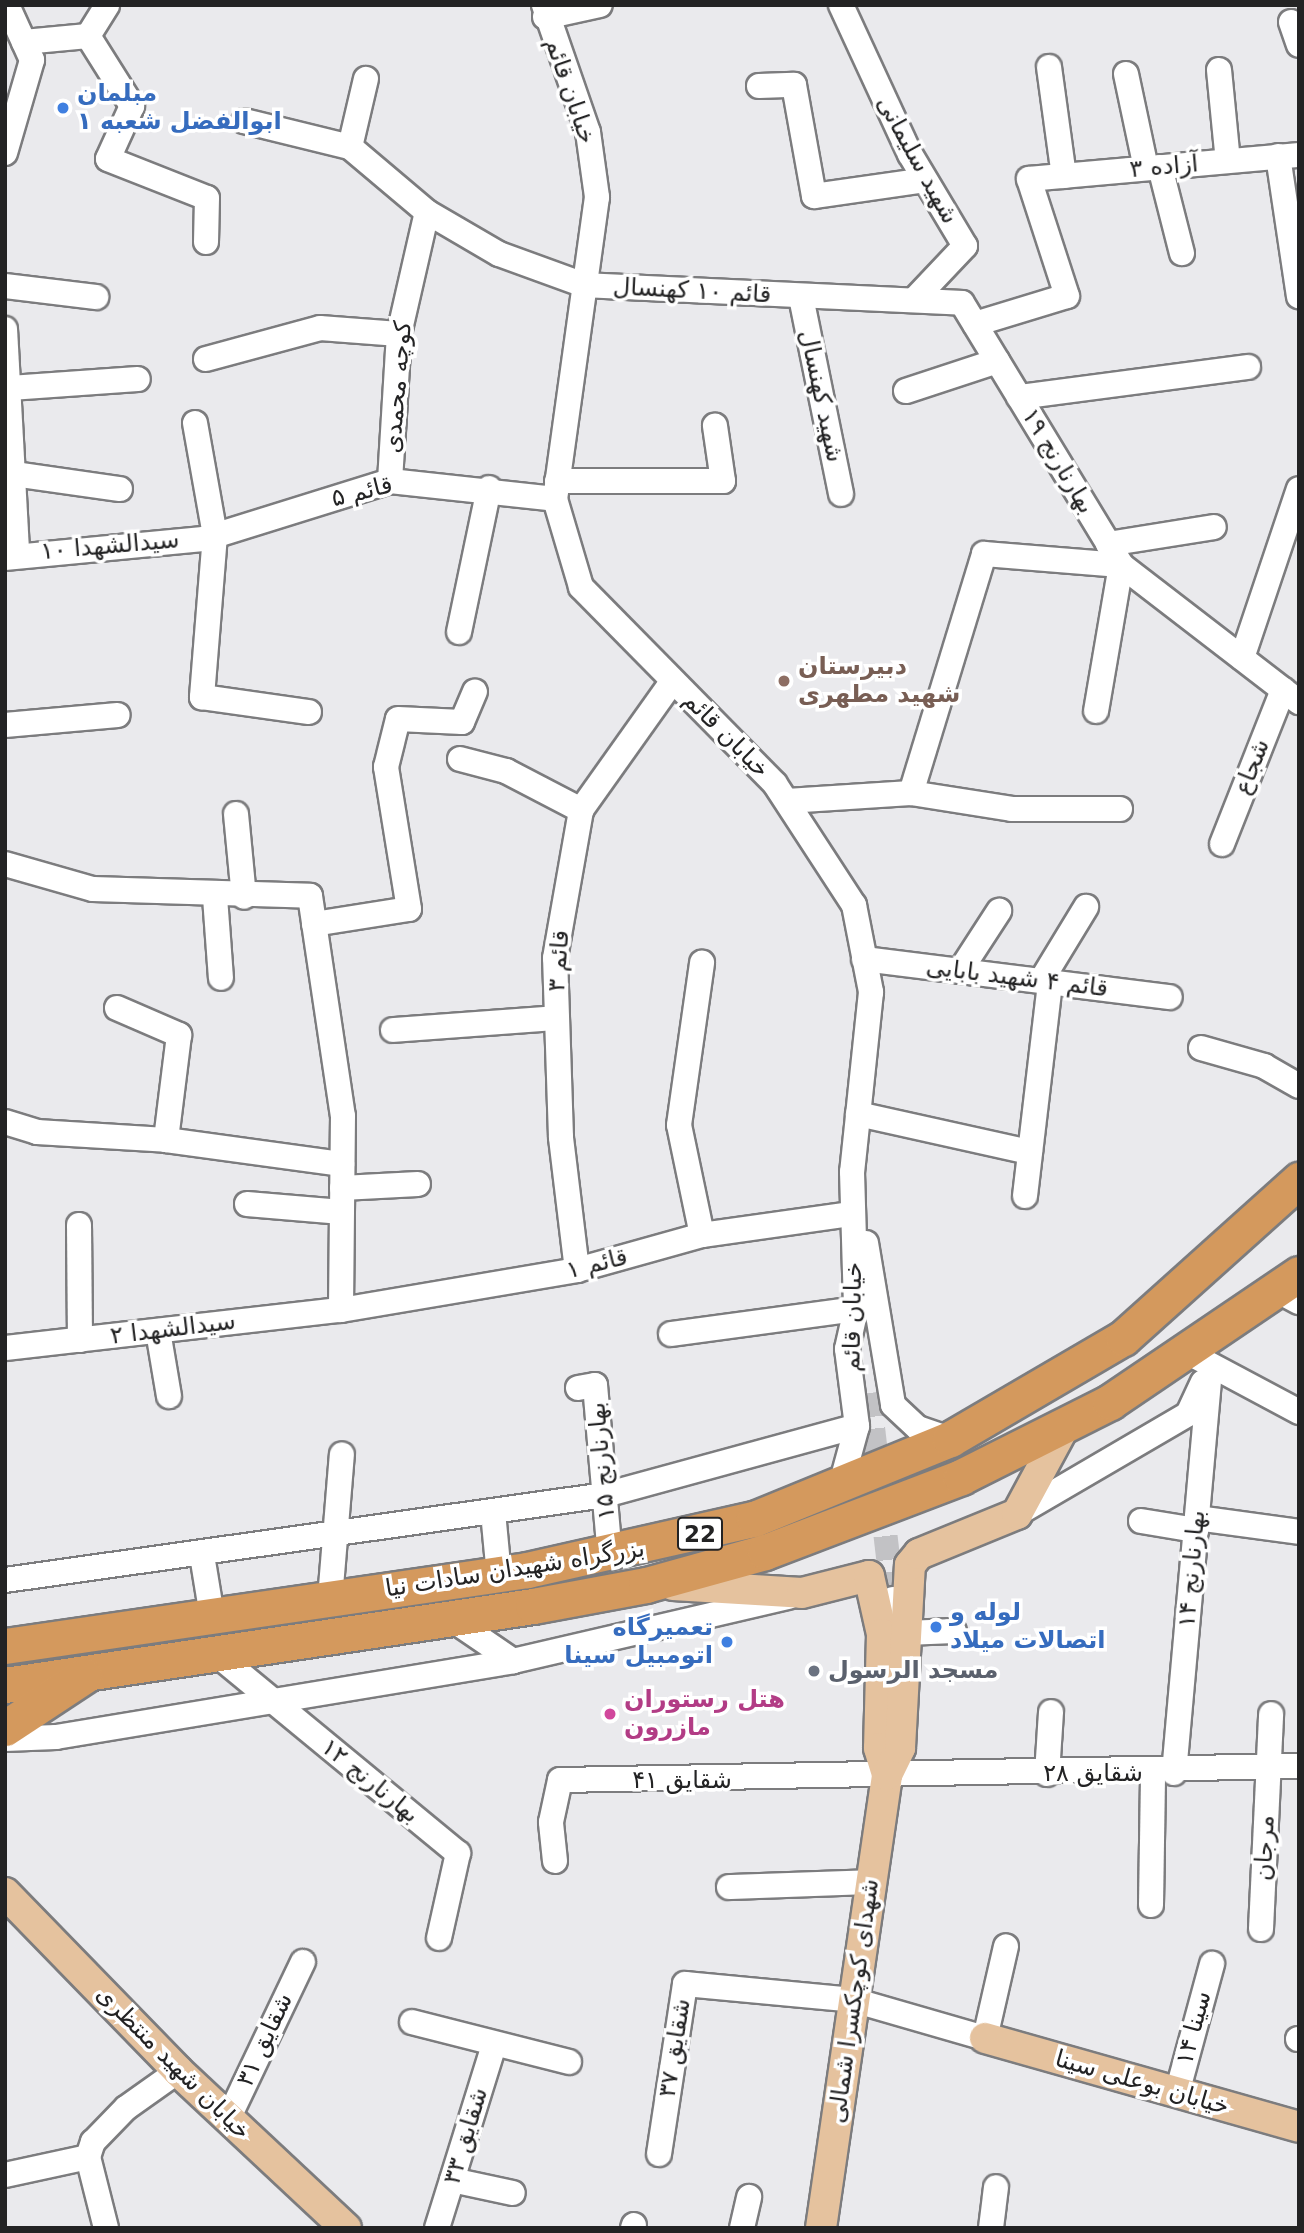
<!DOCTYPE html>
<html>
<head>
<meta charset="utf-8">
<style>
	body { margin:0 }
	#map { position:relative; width:1304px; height:2233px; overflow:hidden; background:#eaeaed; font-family:"DejaVu Sans",Cairo,sans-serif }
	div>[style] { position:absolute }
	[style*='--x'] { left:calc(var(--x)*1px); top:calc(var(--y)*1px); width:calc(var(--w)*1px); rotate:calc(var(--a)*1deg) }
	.minor-tunnel>* { height:24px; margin-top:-12px; transform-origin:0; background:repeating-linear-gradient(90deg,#c2c2c5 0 24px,transparent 0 36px) }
	.roads { filter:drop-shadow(2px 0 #7c7c7e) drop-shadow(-2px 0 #7c7c7e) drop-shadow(0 2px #7c7c7e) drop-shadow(0 -2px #7c7c7e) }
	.minor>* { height:24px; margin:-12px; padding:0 12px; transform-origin:12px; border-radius:12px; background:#fff }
	.major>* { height:30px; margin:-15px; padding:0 15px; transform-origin:15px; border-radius:15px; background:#e5c29e }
	.highway>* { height:35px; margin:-17.5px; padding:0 17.5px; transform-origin:17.5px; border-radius:17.5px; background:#d4995d }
	.dots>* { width:19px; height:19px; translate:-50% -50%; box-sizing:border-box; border:4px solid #fff; border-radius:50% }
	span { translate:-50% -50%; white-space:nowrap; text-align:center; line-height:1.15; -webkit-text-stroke:7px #fff; paint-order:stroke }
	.shield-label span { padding:2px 5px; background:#fff; border:2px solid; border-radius:5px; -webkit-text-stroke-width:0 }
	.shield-label { font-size:23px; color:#232324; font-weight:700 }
	.street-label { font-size:24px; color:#232324 }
	.shop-label { font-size:24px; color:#366cbe; font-weight:700 }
	.left { translate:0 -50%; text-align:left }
	.right { translate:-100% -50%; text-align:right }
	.education-label { font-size:24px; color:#785e54; font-weight:700 }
	.worship-label { font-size:24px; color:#5b616d; font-weight:700 }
	.hotel-label { font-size:24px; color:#b23c85; font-weight:700 }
	.frame { position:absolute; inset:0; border:7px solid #232324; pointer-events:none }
</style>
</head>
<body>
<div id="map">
	<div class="minor-tunnel">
		<div style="--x:869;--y:1393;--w:207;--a:83.4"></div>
	</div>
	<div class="roads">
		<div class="minor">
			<div style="--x:544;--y:5;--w:134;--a:70.9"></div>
			<div style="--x:588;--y:132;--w:66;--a:82.1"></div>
			<div style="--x:597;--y:197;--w:305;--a:97.9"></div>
			<div style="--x:555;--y:499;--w:92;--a:73.5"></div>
			<div style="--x:581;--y:587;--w:276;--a:45.4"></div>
			<div style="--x:775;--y:784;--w:145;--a:56.9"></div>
			<div style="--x:854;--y:905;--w:89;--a:78.9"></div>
			<div style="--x:871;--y:992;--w:181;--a:96"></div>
			<div style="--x:852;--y:1172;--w:137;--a:88.3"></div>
			<div style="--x:856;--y:1309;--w:41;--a:102.7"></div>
			<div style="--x:847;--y:1349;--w:78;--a:82.6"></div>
			<div style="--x:857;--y:1426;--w:64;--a:105.3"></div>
			<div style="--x:841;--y:5;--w:164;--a:65.2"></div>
			<div style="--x:910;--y:154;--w:107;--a:59.1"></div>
			<div style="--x:965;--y:246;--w:74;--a:133.4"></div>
			<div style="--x:545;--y:17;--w:56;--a:-12.3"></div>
			<div style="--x:1291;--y:22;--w:24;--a:71"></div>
			<div style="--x:88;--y:36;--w:36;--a:-58"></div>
			<div style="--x:24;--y:42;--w:64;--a:-5.4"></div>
			<div style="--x:88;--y:36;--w:83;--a:57.8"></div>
			<div style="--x:132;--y:106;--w:58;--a:114.4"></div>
			<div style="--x:108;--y:159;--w:106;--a:21.5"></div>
			<div style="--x:207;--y:198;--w:44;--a:91.3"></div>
			<div style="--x:1049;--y:67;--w:110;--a:82.2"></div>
			<div style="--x:1219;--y:70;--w:91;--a:84.4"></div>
			<div style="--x:1126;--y:74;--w:96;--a:78"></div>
			<div style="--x:759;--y:86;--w:35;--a:-2"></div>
			<div style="--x:794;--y:85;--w:113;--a:79.8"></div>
			<div style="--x:814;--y:196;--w:112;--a:-8.2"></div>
			<div style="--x:244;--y:121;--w:109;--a:13.8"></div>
			<div style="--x:350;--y:147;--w:101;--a:40.2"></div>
			<div style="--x:427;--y:212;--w:83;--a:30.3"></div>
			<div style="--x:499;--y:254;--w:90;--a:20"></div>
			<div style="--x:584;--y:285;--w:378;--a:2.7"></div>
			<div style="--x:962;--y:303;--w:306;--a:58.7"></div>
			<div style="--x:1121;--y:565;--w:225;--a:37.6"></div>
			<div style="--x:350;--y:147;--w:70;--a:-76.8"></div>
			<div style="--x:5;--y:153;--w:97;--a:-73.8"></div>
			<div style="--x:32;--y:60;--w:60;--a:-114.4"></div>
			<div style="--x:1278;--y:156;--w:142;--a:81.5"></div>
			<div style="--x:1160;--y:167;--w:89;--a:75.7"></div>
			<div style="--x:5;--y:286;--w:92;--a:6.9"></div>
			<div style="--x:801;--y:297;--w:201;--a:78.5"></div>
			<div style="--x:975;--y:324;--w:96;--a:-16.9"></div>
			<div style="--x:1067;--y:296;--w:123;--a:-108"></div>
			<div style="--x:1029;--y:179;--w:271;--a:-5.1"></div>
			<div style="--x:5;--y:329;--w:225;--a:86.9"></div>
			<div style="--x:206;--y:359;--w:118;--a:-15.2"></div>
			<div style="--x:320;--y:328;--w:79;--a:4.3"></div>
			<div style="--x:10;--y:388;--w:128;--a:-4"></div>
			<div style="--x:906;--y:391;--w:96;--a:-18.2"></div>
			<div style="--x:1019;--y:397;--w:231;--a:-7.5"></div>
			<div style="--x:195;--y:423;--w:114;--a:79.9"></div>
			<div style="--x:215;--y:535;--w:163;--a:94.6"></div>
			<div style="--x:202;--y:697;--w:108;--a:8"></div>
			<div style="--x:14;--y:474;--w:107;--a:8.1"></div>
			<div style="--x:390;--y:481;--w:147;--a:-86.5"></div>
			<div style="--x:399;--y:334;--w:125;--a:-77.1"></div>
			<div style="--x:557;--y:481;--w:166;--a:0"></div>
			<div style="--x:723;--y:481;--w:56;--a:-98.3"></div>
			<div style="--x:1108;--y:544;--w:107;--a:-9.1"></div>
			<div style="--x:5;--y:558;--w:200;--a:-5.5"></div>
			<div style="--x:204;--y:539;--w:195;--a:-17.3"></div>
			<div style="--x:390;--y:481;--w:166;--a:6.2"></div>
			<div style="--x:459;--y:632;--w:147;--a:-78.2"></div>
			<div style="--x:1242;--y:658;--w:178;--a:-71.4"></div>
			<div style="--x:5;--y:725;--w:113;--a:-5.1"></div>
			<div style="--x:460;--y:759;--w:48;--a:14.6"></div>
			<div style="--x:506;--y:771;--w:85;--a:27.5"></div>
			<div style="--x:911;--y:793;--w:250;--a:-73"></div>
			<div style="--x:984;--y:554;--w:137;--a:4.6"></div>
			<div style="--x:1121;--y:565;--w:148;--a:99.7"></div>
			<div style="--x:787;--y:801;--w:124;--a:-3.7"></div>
			<div style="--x:911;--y:793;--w:102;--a:9"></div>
			<div style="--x:1012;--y:809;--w:108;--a:0"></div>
			<div style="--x:236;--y:814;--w:83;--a:84.5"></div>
			<div style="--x:1222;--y:844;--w:166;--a:-68.4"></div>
			<div style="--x:5;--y:864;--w:91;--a:15.9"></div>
			<div style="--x:93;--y:889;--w:217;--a:1.8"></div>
			<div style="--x:310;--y:896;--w:222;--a:81.5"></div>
			<div style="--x:343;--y:1116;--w:194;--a:90.6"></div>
			<div style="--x:215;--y:897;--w:81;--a:85.8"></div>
			<div style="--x:314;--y:924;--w:96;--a:-9"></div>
			<div style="--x:409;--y:909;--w:144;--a:-99.2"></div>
			<div style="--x:386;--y:767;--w:49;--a:-76"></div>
			<div style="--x:398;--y:719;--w:64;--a:2.7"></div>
			<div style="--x:462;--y:722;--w:33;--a:-67"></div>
			<div style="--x:864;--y:959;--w:308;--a:7.1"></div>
			<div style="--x:960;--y:971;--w:72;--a:-57"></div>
			<div style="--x:1041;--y:981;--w:87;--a:-58.7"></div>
			<div style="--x:117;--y:1008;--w:68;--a:23.5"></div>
			<div style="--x:179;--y:1035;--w:106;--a:97.1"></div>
			<div style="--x:393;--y:1030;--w:164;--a:-4.2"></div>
			<div style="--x:1201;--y:1048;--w:66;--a:15.9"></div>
			<div style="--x:1264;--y:1066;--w:40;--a:29.7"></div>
			<div style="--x:858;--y:1114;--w:176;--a:12.5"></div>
			<div style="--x:5;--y:1122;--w:34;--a:17"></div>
			<div style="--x:37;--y:1132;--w:129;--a:3.5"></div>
			<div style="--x:166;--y:1140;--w:178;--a:7.8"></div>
			<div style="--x:342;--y:1188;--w:76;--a:-3"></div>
			<div style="--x:1025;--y:1196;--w:215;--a:-83.3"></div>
			<div style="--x:247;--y:1204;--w:95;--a:4.8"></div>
			<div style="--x:79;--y:1225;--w:115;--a:89.5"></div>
			<div style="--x:702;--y:1235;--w:112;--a:-101.8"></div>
			<div style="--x:679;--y:1125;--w:164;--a:-81.9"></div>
			<div style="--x:866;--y:1243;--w:164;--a:80.5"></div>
			<div style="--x:893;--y:1405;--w:34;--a:43"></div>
			<div style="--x:918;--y:1428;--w:34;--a:19"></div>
			<div style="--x:577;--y:1270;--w:134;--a:-96.9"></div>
			<div style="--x:561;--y:1137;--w:179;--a:-91.9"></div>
			<div style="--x:555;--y:958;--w:150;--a:-80"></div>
			<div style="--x:581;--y:810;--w:157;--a:-54.6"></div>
			<div style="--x:1276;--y:1290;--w:26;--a:28"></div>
			<div style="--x:158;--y:1331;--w:66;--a:80.4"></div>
			<div style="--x:671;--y:1334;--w:187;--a:-7.7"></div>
			<div style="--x:5;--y:1348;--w:338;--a:-6.5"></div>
			<div style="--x:341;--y:1310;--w:239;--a:-9.6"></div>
			<div style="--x:577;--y:1270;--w:130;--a:-15.6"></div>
			<div style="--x:702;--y:1235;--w:151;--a:-8"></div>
			<div style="--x:1198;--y:1358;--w:115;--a:28.1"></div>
			<div style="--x:578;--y:1388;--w:17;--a:-10"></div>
			<div style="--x:595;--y:1385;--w:171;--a:85"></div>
			<div style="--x:493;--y:1512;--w:63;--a:84.6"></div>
			<div style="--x:1017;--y:1514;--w:198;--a:-30.3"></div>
			<div style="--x:1188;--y:1414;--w:35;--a:-65"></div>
			<div style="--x:1197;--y:1518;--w:103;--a:7.8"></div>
			<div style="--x:1141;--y:1521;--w:56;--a:9.3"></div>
			<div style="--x:202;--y:1555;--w:62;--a:80.7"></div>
			<div style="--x:5;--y:1580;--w:606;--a:-8.06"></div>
			<div style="--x:605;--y:1495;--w:261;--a:-15.3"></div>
			<div style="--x:330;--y:1599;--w:145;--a:-85.3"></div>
			<div style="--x:893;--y:1599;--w:36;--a:69"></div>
			<div style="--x:906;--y:1633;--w:48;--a:-2.4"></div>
			<div style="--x:453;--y:1620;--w:73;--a:34.3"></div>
			<div style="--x:215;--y:1653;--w:315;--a:39.5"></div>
			<div style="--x:458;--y:1853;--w:87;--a:102.6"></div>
			<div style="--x:5;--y:1739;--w:51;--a:-2.2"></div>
			<div style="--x:56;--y:1737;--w:463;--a:-9.4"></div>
			<div style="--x:513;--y:1661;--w:283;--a:-13.1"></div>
			<div style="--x:1174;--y:1773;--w:409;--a:-84.9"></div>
			<div style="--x:1047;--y:1774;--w:62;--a:-86.3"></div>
			<div style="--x:555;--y:1861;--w:39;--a:-96"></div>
			<div style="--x:551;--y:1822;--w:43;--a:-77.9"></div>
			<div style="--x:560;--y:1780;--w:739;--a:-1.09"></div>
			<div style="--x:729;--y:1887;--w:142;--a:-2"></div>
			<div style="--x:1151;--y:1905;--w:132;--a:-89.1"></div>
			<div style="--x:1261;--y:1929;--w:215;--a:-87.3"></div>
			<div style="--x:412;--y:2022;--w:162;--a:14.3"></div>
			<div style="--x:1298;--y:2039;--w:1;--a:0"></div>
			<div style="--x:1177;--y:2093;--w:134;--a:-74.8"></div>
			<div style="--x:228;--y:2119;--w:174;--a:-64.5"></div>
			<div style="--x:659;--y:2154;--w:172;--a:-81.3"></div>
			<div style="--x:685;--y:1984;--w:169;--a:5.4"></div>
			<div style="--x:853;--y:2000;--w:137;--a:16.1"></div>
			<div style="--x:985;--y:2038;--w:94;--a:-77.1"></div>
			<div style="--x:5;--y:2175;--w:85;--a:-12.2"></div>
			<div style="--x:452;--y:2180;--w:62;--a:12"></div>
			<div style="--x:106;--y:2228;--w:73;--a:-104.2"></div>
			<div style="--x:88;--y:2157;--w:16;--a:-72"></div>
			<div style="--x:93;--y:2142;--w:47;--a:-45.9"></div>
			<div style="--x:126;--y:2108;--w:64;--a:-35.4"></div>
			<div style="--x:437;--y:2228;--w:192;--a:-72.7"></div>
			<div style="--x:633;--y:2228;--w:3;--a:-72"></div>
			<div style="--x:742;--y:2228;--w:32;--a:-77"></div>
			<div style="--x:991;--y:2228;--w:41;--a:-83"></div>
		</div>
		<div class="major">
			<div style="--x:673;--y:1585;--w:129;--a:3.5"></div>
			<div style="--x:802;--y:1593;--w:69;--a:-14.2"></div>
			<div style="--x:869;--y:1576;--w:59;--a:77.4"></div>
			<div style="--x:882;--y:1634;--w:114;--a:91.5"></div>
			<div style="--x:879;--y:1748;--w:28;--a:73"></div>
			<div style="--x:5;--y:1893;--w:248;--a:45.8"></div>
			<div style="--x:178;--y:2071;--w:230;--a:43.1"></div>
			<div style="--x:985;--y:2038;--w:326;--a:15.8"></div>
			<div style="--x:821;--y:2228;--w:458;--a:-81.7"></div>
			<div style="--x:887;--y:1775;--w:30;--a:-64"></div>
			<div style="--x:900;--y:1748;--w:183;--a:-86.9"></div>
			<div style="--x:910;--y:1565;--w:14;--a:-51"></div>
			<div style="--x:919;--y:1554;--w:106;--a:-22.2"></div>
			<div style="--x:1017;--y:1514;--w:101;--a:-61.7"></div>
		</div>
		<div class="highway">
			<div style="--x:5;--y:1646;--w:528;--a:-8.28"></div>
			<div style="--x:527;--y:1570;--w:233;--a:-12.7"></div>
			<div style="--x:754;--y:1519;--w:212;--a:-22.2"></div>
			<div style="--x:950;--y:1439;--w:200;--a:-30.3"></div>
			<div style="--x:1123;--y:1338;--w:237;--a:-41.9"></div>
			<div style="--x:5;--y:1685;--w:534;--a:-8.51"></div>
			<div style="--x:533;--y:1606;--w:115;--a:-10.5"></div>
			<div style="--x:646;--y:1585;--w:123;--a:-15.5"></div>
			<div style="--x:765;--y:1552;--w:210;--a:-20.9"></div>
			<div style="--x:961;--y:1477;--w:167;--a:-26.7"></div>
			<div style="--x:1110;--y:1402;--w:228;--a:-34.1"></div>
			<div style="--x:5;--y:1728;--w:95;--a:-33.4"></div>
		</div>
	</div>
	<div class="dots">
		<div style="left:63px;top:108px;background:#3f7fe0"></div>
		<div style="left:784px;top:681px;background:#8d6e63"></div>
		<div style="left:936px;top:1627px;background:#3f7fe0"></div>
		<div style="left:727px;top:1642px;background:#3f7fe0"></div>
		<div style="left:814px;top:1671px;background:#6b7280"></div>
		<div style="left:610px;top:1714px;background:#d1479c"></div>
	</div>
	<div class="shield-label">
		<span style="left:700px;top:1534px">22</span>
	</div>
	<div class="street-label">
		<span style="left:570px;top:91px;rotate:71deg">خیابان قائم</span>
		<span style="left:917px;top:160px;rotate:61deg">شهید سلیمانی</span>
		<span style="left:1164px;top:167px;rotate:-5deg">آزاده ۳</span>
		<span style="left:692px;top:291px;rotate:3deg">قائم ۱۰ کهنسال</span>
		<span style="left:398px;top:387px;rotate:-85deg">کوچه محمدی</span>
		<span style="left:821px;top:396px;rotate:78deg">شهید کهنسال</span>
		<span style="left:1058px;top:461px;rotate:59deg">بهارنارنج ۱۹</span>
		<span style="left:362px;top:492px;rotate:-14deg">قائم ۵</span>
		<span style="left:110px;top:546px;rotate:-5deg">سیدالشهدا ۱۰</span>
		<span style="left:726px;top:735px;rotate:45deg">خیابان قائم</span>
		<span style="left:1252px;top:767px;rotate:-68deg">شجاع</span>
		<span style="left:559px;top:961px;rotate:-86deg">قائم ۳</span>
		<span style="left:1017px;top:978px;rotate:7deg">قائم ۴ شهید بابایی</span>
		<span style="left:597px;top:1264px;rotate:-14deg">قائم ۱</span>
		<span style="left:853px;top:1317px;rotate:-89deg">خیابان قائم</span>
		<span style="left:173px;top:1329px;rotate:-7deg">سیدالشهدا ۲</span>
		<span style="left:602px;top:1461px;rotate:-95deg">بهارنارنج ۱۵</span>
		<span style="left:515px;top:1569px;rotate:-9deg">بزرگراه شهیدان سادات نیا</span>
		<span style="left:1192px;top:1569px;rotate:-85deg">بهارنارنج ۱۴</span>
		<span style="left:1093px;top:1774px">شقایق ۲۸</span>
		<span style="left:370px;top:1781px;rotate:39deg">بهارنارنج ۱۲</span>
		<span style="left:682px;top:1781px">شقایق ۴۱</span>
		<span style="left:1265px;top:1848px;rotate:-87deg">مرجان</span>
		<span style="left:854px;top:2001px;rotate:-82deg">شهدای کوچکسرا شمالی</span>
		<span style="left:1194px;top:2028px;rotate:-75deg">سینا ۱۴</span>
		<span style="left:265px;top:2040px;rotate:-65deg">شقایق ۳۱</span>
		<span style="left:675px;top:2048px;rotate:-81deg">شقایق ۳۷</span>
		<span style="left:173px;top:2063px;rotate:45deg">خیابان شهید منتظری</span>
		<span style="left:1142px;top:2083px;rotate:16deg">خیابان بوعلی سینا</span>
		<span style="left:466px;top:2136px;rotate:-73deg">شقایق ۳۳</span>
	</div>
	<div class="shop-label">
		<span class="left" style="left:77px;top:108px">مبلمان<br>ابوالفضل شعبه ۱</span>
		<span class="left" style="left:950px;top:1627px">لوله و<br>اتصالات میلاد</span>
		<span class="right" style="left:713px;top:1642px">تعمیرگاه<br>اتومبیل سینا</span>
	</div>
	<div class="education-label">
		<span class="left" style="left:798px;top:681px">دبیرستان<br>شهید مطهری</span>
	</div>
	<div class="worship-label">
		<span class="left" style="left:828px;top:1671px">مسجد الرسول</span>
	</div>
	<div class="hotel-label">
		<span class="left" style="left:624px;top:1714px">هتل رستوران<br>مازرون</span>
	</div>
	<div class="frame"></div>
</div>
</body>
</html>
